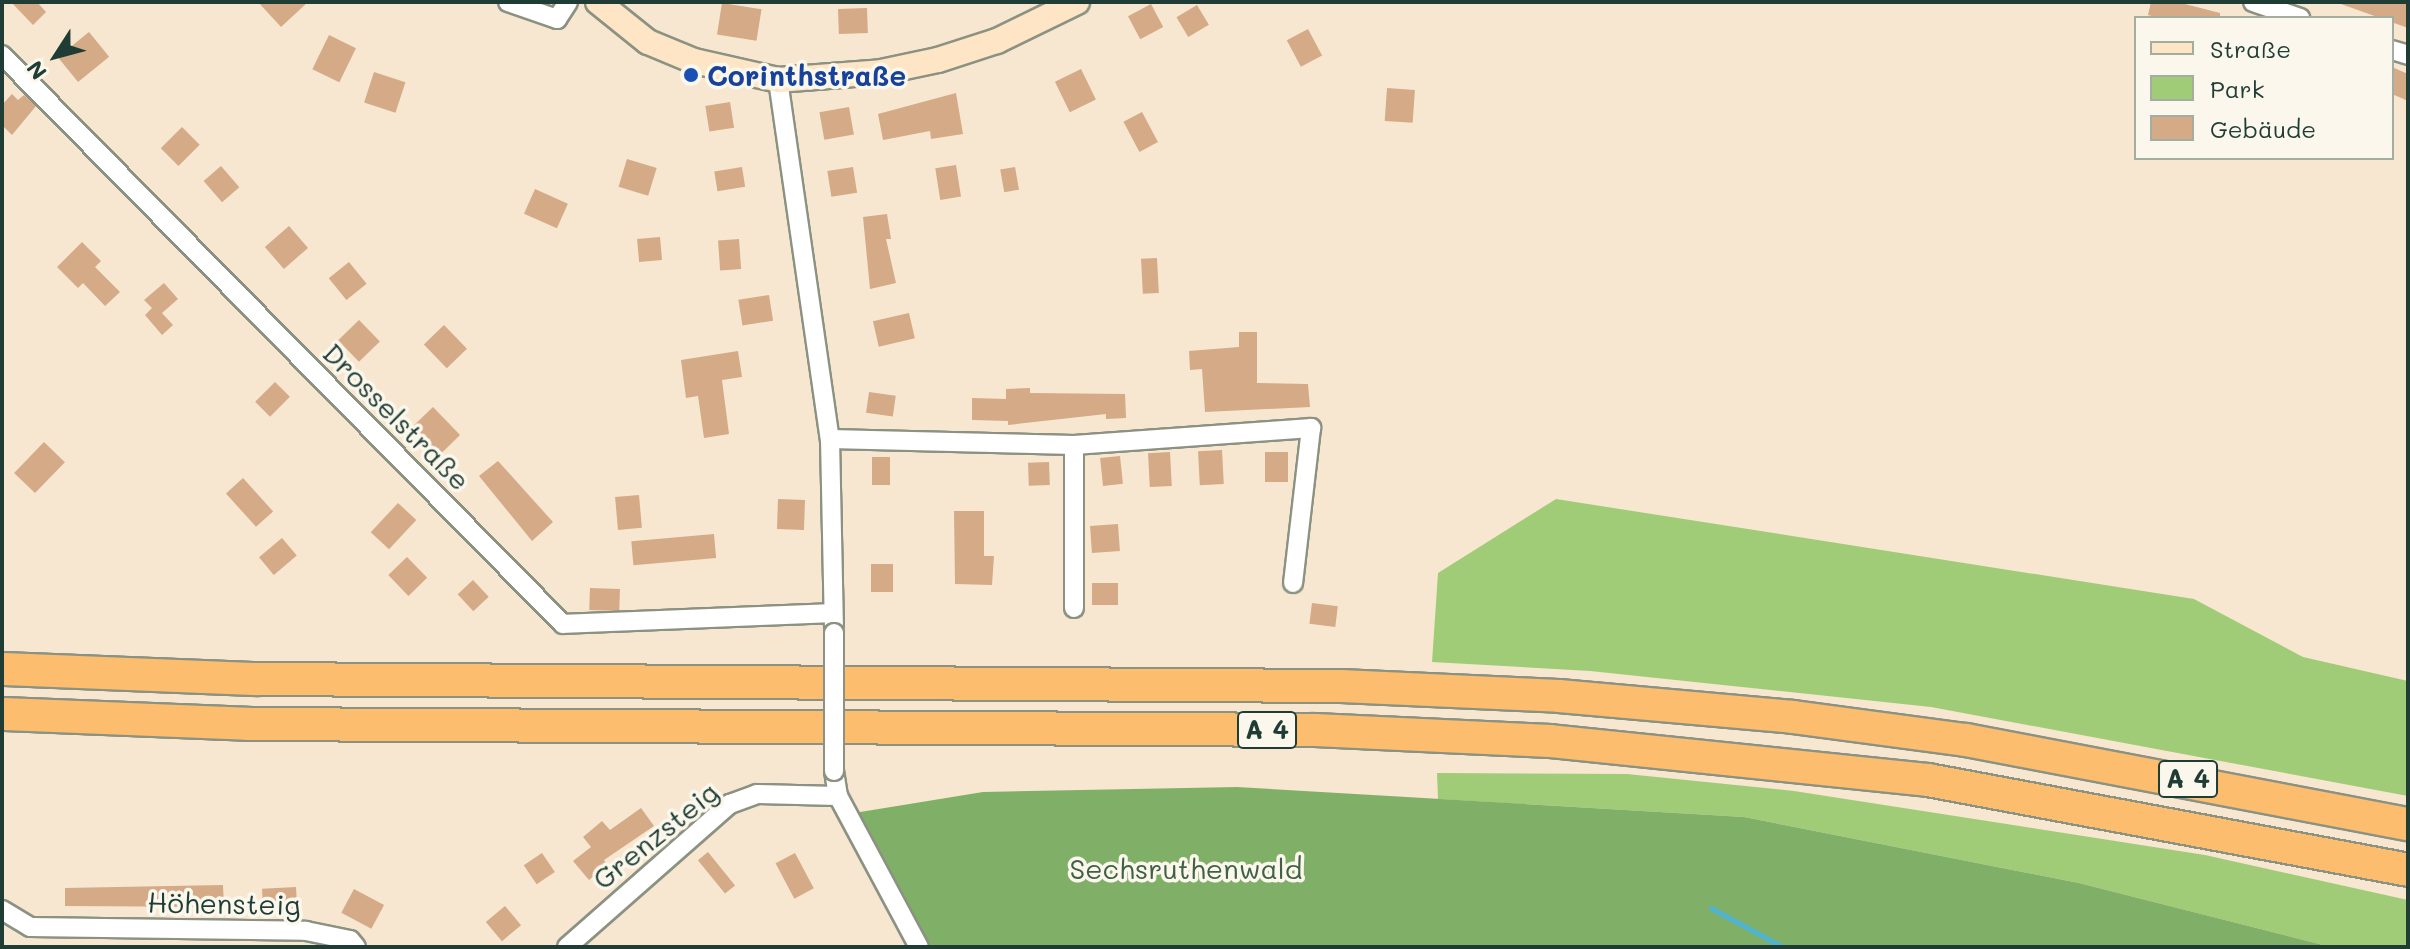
<!DOCTYPE html>
<html>
<head>
<meta charset="utf-8">
<style>
	body { margin:0 }
	#map { position:relative; width:2410px; height:949px; overflow:hidden; background:#f7e7d0; font-family:Mali,sans-serif }
	div>[style] { position:absolute }
	[style*='--x'] { left:calc(var(--x)*1px); top:calc(var(--y)*1px); width:calc(var(--w)*1px); rotate:calc(var(--a)*1deg) }
	.green>* { inset:0; background:#a0cc78 }
	.forest>* { inset:0; background:#80b068 }
	.stream>* { height:5px; margin:-2.5px; padding:0 2.5px; transform-origin:2.5px; border-radius:2.5px; background:#50b3cf }
	.building>* { inset:0; background:#d4aa87; transform-origin:0 0 }
	.roads { filter:drop-shadow(2px 0 #8b9282) drop-shadow(-2px 0 #8b9282) drop-shadow(0 2px #8b9282) drop-shadow(0 -2px #8b9282) }
	.street>* { height:18px; margin:-9px; padding:0 9px; transform-origin:9px; border-radius:9px; background:#fff }
	.secondary>* { height:24px; margin:-12px; padding:0 12px; transform-origin:12px; border-radius:12px; background:#fee5c5 }
	.highway>* { height:32px; margin:-16px; padding:0 16px; transform-origin:16px; border-radius:16px; background:#fcbd6f }
	.bridges { filter:drop-shadow(2px 0 #8b9282) drop-shadow(-2px 0 #8b9282) drop-shadow(0 2px #8b9282) drop-shadow(0 -2px #8b9282) }
	.street-bridge>* { height:18px; margin:-9px; padding:0 9px; transform-origin:9px; border-radius:9px; background:#fff }
	.dots>* { width:22px; height:22px; translate:-50% -50%; box-sizing:border-box; border:4px solid #fbf7ec; border-radius:50% }
	span { translate:-50% -50%; white-space:nowrap; text-align:center; line-height:1.15; -webkit-text-stroke:7px #fbf7ec; paint-order:stroke }
	.shield-label span { padding:2px 6px; background:#fbf7ec; border:2px solid; border-radius:6px; -webkit-text-stroke-width:0 }
	.shield-label { font-size:26px; color:#1f3d34; font-weight:700 }
	.transit-label { font-size:28px; color:#164399; font-weight:700 }
	.left { translate:0 -50%; text-align:left }
	.street-label { font-size:28px; color:#1f3d34 }
	.park-label { font-size:28px; color:#3f6145 }
	.frame { position:absolute; inset:0; border:4px solid #1f3d34; pointer-events:none }
	.legend { position:absolute; left:2134px; top:16px; width:260px; height:144px; box-sizing:border-box; background:#fbf7ec; border:2px solid #a3ada2; margin:0; padding:10px 14px; list-style:none; font-size:24px; color:#1f3d34 }
	.legend li { display:flex; align-items:center; gap:16px; height:40px }
	.legend b { width:40px; border:2px solid #a3ada2 }
	.north { position:absolute; left:16px; top:16px; width:80px; height:80px; -webkit-text-stroke:6px #fbf7ec; paint-order:stroke; rotate:234deg; font-size:22px; font-weight:700; line-height:32px; text-align:center; color:#1f3d34 }
	.north::after { content:''; display:block; margin:auto; width:28px; height:36px; background:#1f3d34; clip-path:polygon(50% 0,100% 100%,50% 72%,0 100%) }
</style>
</head>
<body>
<div id="map">
	<div class="green">
		<div style="clip-path:polygon(1556px 499px,2194px 599px,2303px 657px,2408px 681px,2408px 796px,1931px 707px,1590px 671px,1432px 662px,1438px 573px)"></div>
		<div style="clip-path:polygon(1437px 773px,1627px 774px,1794px 791px,2205px 855px,2408px 900px,2408px 947px,2331px 947px,2079px 883px,1744px 817px,1438px 799px)"></div>
	</div>
	<div class="forest">
		<div style="clip-path:polygon(1237px 787px,1744px 817px,2079px 883px,2331px 947px,929px 947px,854px 813px,983px 792px)"></div>
	</div>
	<div class="stream">
		<div style="--x:1711;--y:908;--w:82;--a:28.4"></div>
	</div>
	<div class="building">
		<div style="clip-path:polygon(11px 2px,37px 2px,46px 12px,33px 25px)"></div>
		<div style="clip-path:polygon(258px 2px,308px 2px,281px 27px)"></div>
		<div style="clip-path:polygon(2151px 2px,2177px 2px,2220px 13px,2220px 18px,2159px 18px,2148px 15px)"></div>
		<div style="clip-path:polygon(2408px 2px,2408px 28px,2341px 4px,2341px 2px)"></div>
		<div style="left:722px;top:3px;width:40px;height:32px;rotate:9deg"></div>
		<div style="left:1151px;top:4px;width:26px;height:26px;rotate:62deg"></div>
		<div style="left:1197px;top:5px;width:23px;height:24px;rotate:59deg"></div>
		<div style="left:867px;top:8px;width:25px;height:29px;rotate:88deg"></div>
		<div style="left:1308px;top:29px;width:30px;height:24px;rotate:62deg"></div>
		<div style="left:89px;top:32px;width:32px;height:40px;rotate:51deg"></div>
		<div style="left:329px;top:35px;width:30px;height:38px;rotate:26deg"></div>
		<div style="clip-path:polygon(2392px 67px,2408px 74px,2408px 101px,2392px 94px)"></div>
		<div style="left:1081px;top:69px;width:34px;height:29px;rotate:64deg"></div>
		<div style="left:374px;top:72px;width:33px;height:32px;rotate:18deg"></div>
		<div style="left:1387px;top:88px;width:28px;height:33px;rotate:4deg"></div>
		<div style="clip-path:polygon(956px 93px,963px 134px,931px 139px,930px 131px,883px 140px,878px 114px)"></div>
		<div style="clip-path:polygon(12px 94px,18px 100px,24px 95px,36px 106px,12px 135px,2px 125px,2px 105px)"></div>
		<div style="left:730px;top:102px;width:26px;height:25px;rotate:81deg"></div>
		<div style="left:849px;top:107px;width:28px;height:30px;rotate:80deg"></div>
		<div style="left:1142px;top:112px;width:34px;height:21px;rotate:62deg"></div>
		<div style="left:182px;top:127px;width:25px;height:30px;rotate:45deg"></div>
		<div style="left:627px;top:159px;width:31px;height:29px;rotate:17deg"></div>
		<div style="left:956px;top:165px;width:32px;height:21px;rotate:81deg"></div>
		<div style="left:221px;top:166px;width:28px;height:23px;rotate:49deg"></div>
		<div style="left:742px;top:167px;width:20px;height:28px;rotate:81deg"></div>
		<div style="left:853px;top:167px;width:26px;height:26px;rotate:81deg"></div>
		<div style="left:1015px;top:167px;width:23px;height:15px;rotate:80deg"></div>
		<div style="left:535px;top:189px;width:36px;height:27px;rotate:24deg"></div>
		<div style="clip-path:polygon(887px 214px,891px 239px,886px 239px,896px 283px,870px 289px,863px 217px)"></div>
		<div style="left:289px;top:226px;width:29px;height:32px;rotate:49deg"></div>
		<div style="left:660px;top:237px;width:23px;height:23px;rotate:85deg"></div>
		<div style="left:739px;top:239px;width:30px;height:21px;rotate:86deg"></div>
		<div style="clip-path:polygon(82px 242px,101px 261px,95px 267px,120px 292px,105px 306px,83px 283px,78px 288px,57px 267px)"></div>
		<div style="left:1157px;top:258px;width:35px;height:16px;rotate:87deg"></div>
		<div style="left:349px;top:262px;width:28px;height:26px;rotate:51deg"></div>
		<div style="clip-path:polygon(164px 283px,178px 299px,162px 313px,173px 325px,162px 335px,145px 315px,152px 308px,144px 300px)"></div>
		<div style="left:769px;top:295px;width:26px;height:31px;rotate:81deg"></div>
		<div style="left:909px;top:313px;width:26px;height:37px;rotate:77deg"></div>
		<div style="left:359px;top:320px;width:30px;height:29px;rotate:46deg"></div>
		<div style="left:444px;top:325px;width:33px;height:28px;rotate:46deg"></div>
		<div style="clip-path:polygon(1239px 332px,1257px 332px,1257px 383px,1308px 384px,1310px 407px,1205px 412px,1202px 369px,1190px 370px,1189px 351px,1239px 347px)"></div>
		<div style="clip-path:polygon(738px 351px,742px 377px,722px 380px,729px 434px,704px 438px,698px 396px,686px 398px,681px 360px)"></div>
		<div style="left:275px;top:382px;width:21px;height:28px;rotate:45deg"></div>
		<div style="clip-path:polygon(1030px 388px,1030px 393px,1125px 394px,1126px 418px,1106px 419px,1106px 414px,1008px 425px,1008px 421px,972px 420px,972px 398px,1006px 399px,1006px 389px)"></div>
		<div style="left:869px;top:392px;width:27px;height:21px;rotate:8deg"></div>
		<div style="left:433px;top:407px;width:39px;height:30px;rotate:46deg"></div>
		<div style="left:44px;top:442px;width:29px;height:43px;rotate:44deg"></div>
		<div style="left:1222px;top:450px;width:34px;height:24px;rotate:87deg"></div>
		<div style="left:1170px;top:452px;width:34px;height:22px;rotate:87deg"></div>
		<div style="left:1265px;top:452px;width:23px;height:30px"></div>
		<div style="left:1120px;top:456px;width:28px;height:20px;rotate:84deg"></div>
		<div style="left:872px;top:457px;width:18px;height:28px"></div>
		<div style="clip-path:polygon(498px 461px,553px 522px,532px 541px,479px 476px)"></div>
		<div style="left:1049px;top:462px;width:23px;height:21px;rotate:88deg"></div>
		<div style="left:243px;top:478px;width:45px;height:23px;rotate:48deg"></div>
		<div style="left:639px;top:495px;width:33px;height:24px;rotate:85deg"></div>
		<div style="left:778px;top:499px;width:27px;height:30px;rotate:2deg"></div>
		<div style="left:398px;top:503px;width:25px;height:40px;rotate:43deg"></div>
		<div style="clip-path:polygon(954px 511px,984px 511px,984px 556px,994px 556px,992px 585px,955px 584px)"></div>
		<div style="left:1118px;top:524px;width:27px;height:28px;rotate:86deg"></div>
		<div style="left:714px;top:534px;width:24px;height:83px;rotate:85deg"></div>
		<div style="left:282px;top:538px;width:23px;height:30px;rotate:50deg"></div>
		<div style="left:407px;top:557px;width:29px;height:26px;rotate:46deg"></div>
		<div style="left:871px;top:564px;width:22px;height:28px"></div>
		<div style="left:473px;top:580px;width:23px;height:21px;rotate:47deg"></div>
		<div style="left:1118px;top:583px;width:22px;height:26px;rotate:90deg"></div>
		<div style="left:590px;top:588px;width:30px;height:22px;rotate:2deg"></div>
		<div style="left:1312px;top:603px;width:26px;height:21px;rotate:7deg"></div>
		<div style="clip-path:polygon(641px 808px,654px 826px,604px 860px,607px 865px,589px 880px,573px 861px,591px 847px,583px 837px,602px 821px,610px 830px)"></div>
		<div style="left:708px;top:852px;width:43px;height:13px;rotate:51deg"></div>
		<div style="left:542px;top:853px;width:23px;height:22px;rotate:56deg"></div>
		<div style="left:795px;top:853px;width:40px;height:22px;rotate:62deg"></div>
		<div style="clip-path:polygon(223px 885px,224px 907px,65px 906px,65px 888px)"></div>
		<div style="left:296px;top:887px;width:21px;height:34px;rotate:87deg"></div>
		<div style="left:354px;top:889px;width:34px;height:27px;rotate:28deg"></div>
		<div style="left:505px;top:906px;width:25px;height:25px;rotate:50deg"></div>
	</div>
	<div class="roads">
		<div class="street">
			<div style="--x:508;--y:2;--w:52;--a:19.1"></div>
			<div style="--x:557;--y:19;--w:20;--a:-57"></div>
			<div style="--x:2253;--y:2;--w:50;--a:18.8"></div>
			<div style="--x:2392;--y:50;--w:17;--a:17"></div>
			<div style="--x:2;--y:55;--w:799;--a:45.41"></div>
			<div style="--x:563;--y:624;--w:269;--a:-2.3"></div>
			<div style="--x:778;--y:80;--w:363;--a:81.8"></div>
			<div style="--x:830;--y:439;--w:186;--a:88.8"></div>
			<div style="--x:830;--y:439;--w:244;--a:1.4"></div>
			<div style="--x:1074;--y:445;--w:238;--a:-4.1"></div>
			<div style="--x:1311;--y:428;--w:156;--a:96.6"></div>
			<div style="--x:1074;--y:608;--w:163;--a:-90"></div>
			<div style="--x:834;--y:771;--w:25;--a:81"></div>
			<div style="--x:838;--y:796;--w:171;--a:61.8"></div>
			<div style="--x:2;--y:910;--w:33;--a:31"></div>
			<div style="--x:30;--y:927;--w:276;--a:0.8"></div>
			<div style="--x:306;--y:931;--w:45;--a:11.6"></div>
			<div style="--x:350;--y:940;--w:9;--a:49"></div>
			<div style="--x:567;--y:947;--w:217;--a:-41.3"></div>
			<div style="--x:730;--y:804;--w:29;--a:-20"></div>
			<div style="--x:757;--y:794;--w:81;--a:1.4"></div>
		</div>
		<div class="secondary">
			<div style="--x:598;--y:2;--w:64;--a:38.7"></div>
			<div style="--x:648;--y:42;--w:50;--a:22.4"></div>
			<div style="--x:694;--y:61;--w:86;--a:12.7"></div>
			<div style="--x:778;--y:80;--w:103;--a:-4.4"></div>
			<div style="--x:881;--y:72;--w:58;--a:-11.9"></div>
			<div style="--x:938;--y:60;--w:62;--a:-17.9"></div>
			<div style="--x:997;--y:41;--w:89;--a:-26"></div>
		</div>
		<div class="highway">
			<div style="--x:2;--y:669;--w:254;--a:2.3"></div>
			<div style="--x:256;--y:679;--w:1085;--a:0.37"></div>
			<div style="--x:1341;--y:686;--w:218;--a:2.6"></div>
			<div style="--x:1559;--y:696;--w:235;--a:5.1"></div>
			<div style="--x:1793;--y:717;--w:175;--a:7.6"></div>
			<div style="--x:1966;--y:740;--w:450;--a:10.8"></div>
			<div style="--x:2;--y:714;--w:247;--a:2.3"></div>
			<div style="--x:249;--y:724;--w:1066;--a:0.32"></div>
			<div style="--x:1315;--y:730;--w:235;--a:2.7"></div>
			<div style="--x:1550;--y:741;--w:380;--a:5.9"></div>
			<div style="--x:1928;--y:780;--w:488;--a:10.6"></div>
		</div>
	</div>
	<div class="bridges">
		<div class="street-bridge">
			<div style="--x:834;--y:771;--w:138;--a:-90"></div>
		</div>
	</div>
	<div class="dots">
		<div style="left:691px;top:75px;background:#1a4fb4"></div>
	</div>
	<div class="shield-label">
		<span style="left:1267px;top:730px">A 4</span>
		<span style="left:2188px;top:779px">A 4</span>
	</div>
	<div class="transit-label">
		<span class="left" style="left:707px;top:75px">Corinthstraße</span>
	</div>
	<div class="street-label">
		<span style="left:397px;top:416px;rotate:45deg">Drosselstraße</span>
		<span style="left:655px;top:835px;rotate:-39deg">Grenzsteig</span>
		<span style="left:224px;top:903px;rotate:1deg">Höhensteig</span>
	</div>
	<div class="park-label">
		<span style="left:1186px;top:868px">Sechsruthenwald</span>
	</div>
	<div class="frame"></div>
	<ul class="legend">
	<li><b style="height:10px;background:#fee5c5"></b>Straße</li>
	<li><b style="height:22px;background:#a0cc78"></b>Park</li>
	<li><b style="height:22px;background:#d4aa87"></b>Gebäude</li>
	</ul>
	<div class="north">N</div>
</div>
</body>
</html>
